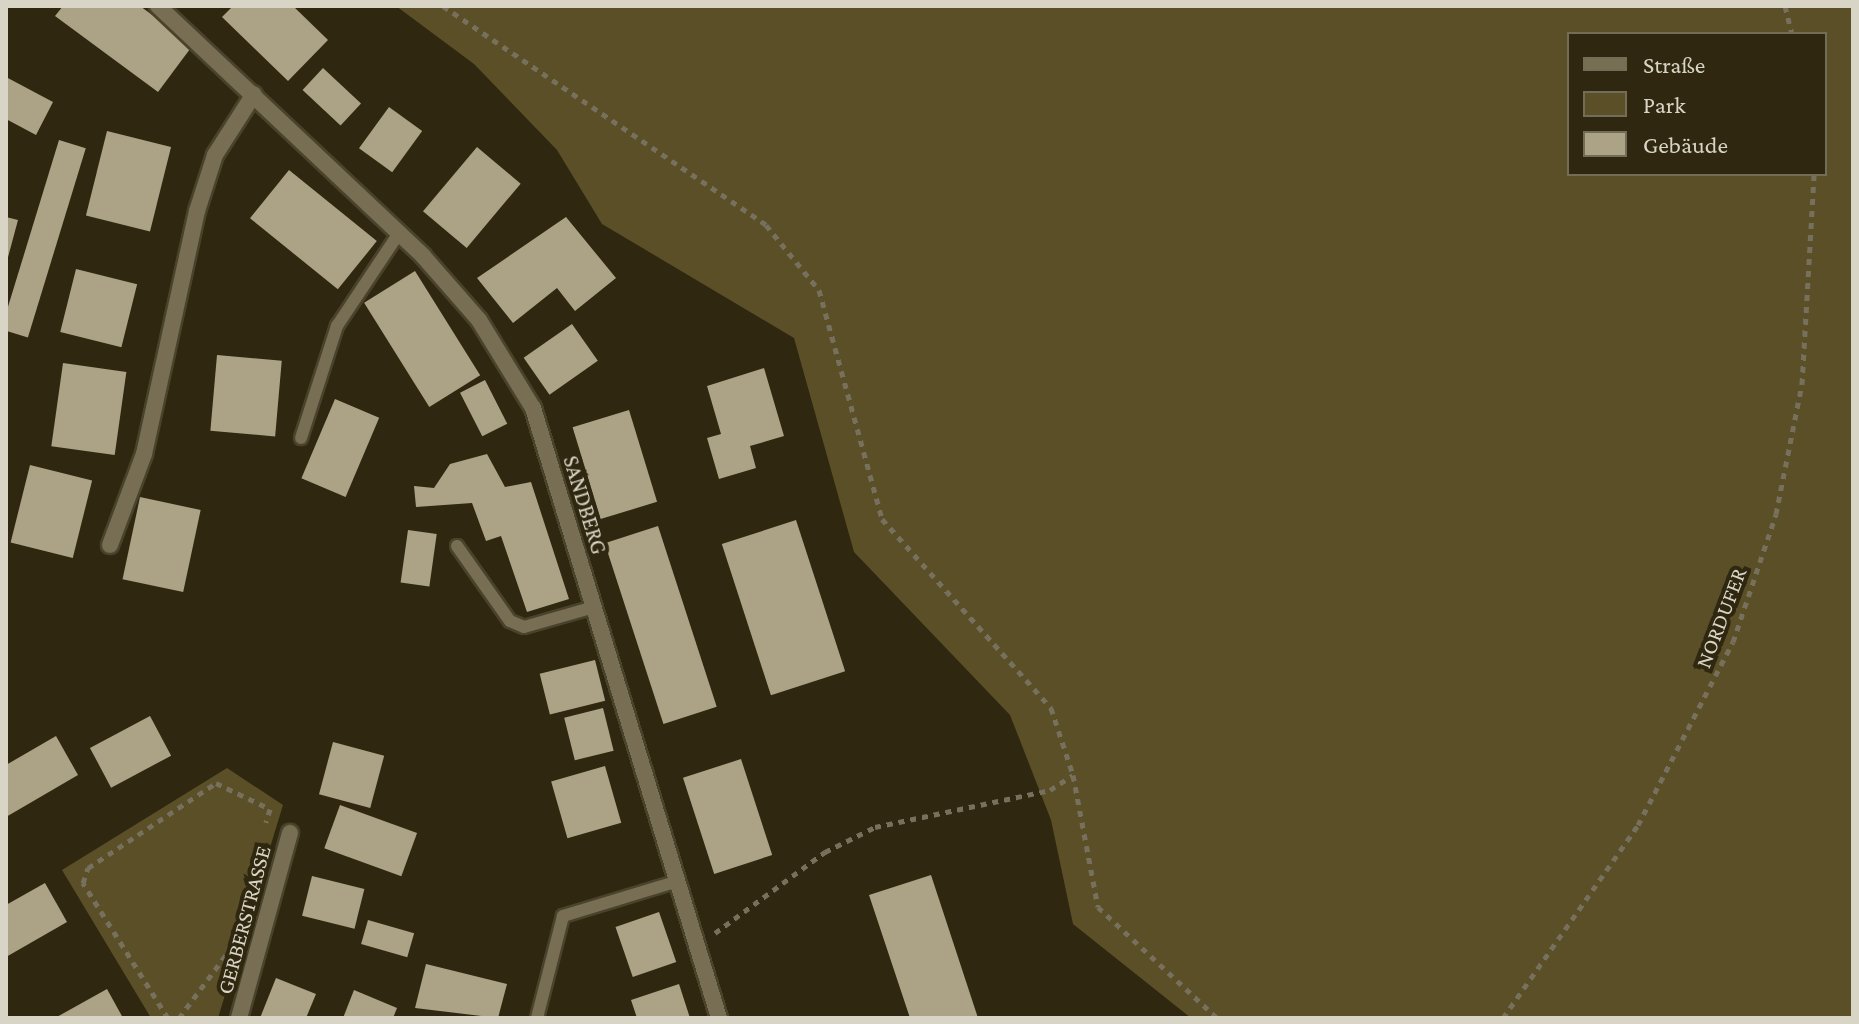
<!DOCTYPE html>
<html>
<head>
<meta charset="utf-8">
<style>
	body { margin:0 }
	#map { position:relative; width:1859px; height:1024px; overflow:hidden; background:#2f270f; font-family:"Crimson Pro",serif }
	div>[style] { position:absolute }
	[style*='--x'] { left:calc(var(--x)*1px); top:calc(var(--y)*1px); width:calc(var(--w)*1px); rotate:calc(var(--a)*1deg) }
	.green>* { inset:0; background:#5b4f28 }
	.building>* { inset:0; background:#aca387; transform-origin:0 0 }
	.path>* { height:5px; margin-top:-2.5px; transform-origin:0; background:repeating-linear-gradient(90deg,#76705c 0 6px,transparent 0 12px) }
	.roads { filter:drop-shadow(2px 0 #4a432c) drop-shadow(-2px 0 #4a432c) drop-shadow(0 2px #4a432c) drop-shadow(0 -2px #4a432c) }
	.service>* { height:12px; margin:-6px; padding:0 6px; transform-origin:6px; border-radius:6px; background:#776e54 }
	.minor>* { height:16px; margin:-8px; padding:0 8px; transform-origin:8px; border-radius:8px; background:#776e54 }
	span { translate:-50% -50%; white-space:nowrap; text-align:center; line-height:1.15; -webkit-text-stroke:8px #2f270f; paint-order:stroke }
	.street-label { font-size:22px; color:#d9d5c6 }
	.frame { position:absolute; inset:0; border:8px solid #d9d5c6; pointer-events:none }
	.legend { position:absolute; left:1567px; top:32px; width:260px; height:144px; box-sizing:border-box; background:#2f270f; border:2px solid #736d58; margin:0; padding:10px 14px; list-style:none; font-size:24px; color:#d9d5c6 }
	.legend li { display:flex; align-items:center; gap:16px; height:40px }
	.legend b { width:40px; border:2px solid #736d58 }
</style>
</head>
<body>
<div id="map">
	<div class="green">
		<div style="clip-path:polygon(evenodd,396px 6px,1853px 6px,1853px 1018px,1191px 1018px,1073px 924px,1051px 820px,1010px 715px,854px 552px,794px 338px,602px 224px,557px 150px,474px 64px,396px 6px,1569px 34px,1825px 34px,1825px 174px,1569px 174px,1569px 34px)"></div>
		<div style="clip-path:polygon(227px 768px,283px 805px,218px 1018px,151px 1018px,62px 870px)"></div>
	</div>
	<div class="building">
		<div style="clip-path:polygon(63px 6px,140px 6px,193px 45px,158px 92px,55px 16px)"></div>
		<div style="clip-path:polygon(233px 6px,293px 6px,328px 40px,288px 81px,222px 17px)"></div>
		<div style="left:323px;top:68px;width:52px;height:30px;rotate:43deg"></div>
		<div style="clip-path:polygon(6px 77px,53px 102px,36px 135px,6px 119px)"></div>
		<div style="left:389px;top:107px;width:41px;height:51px;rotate:36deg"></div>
		<div style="left:107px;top:131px;width:66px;height:87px;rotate:14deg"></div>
		<div style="left:59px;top:140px;width:28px;height:198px;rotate:17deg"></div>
		<div style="left:477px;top:147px;width:57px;height:84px;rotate:40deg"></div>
		<div style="left:289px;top:170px;width:113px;height:62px;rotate:39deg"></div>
		<div style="clip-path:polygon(6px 217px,18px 220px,7px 261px,6px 261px)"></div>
		<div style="clip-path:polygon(566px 217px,616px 278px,575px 311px,557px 288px,513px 323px,477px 278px)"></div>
		<div style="left:76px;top:269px;width:63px;height:65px;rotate:14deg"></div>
		<div style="left:415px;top:271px;width:123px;height:60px;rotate:58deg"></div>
		<div style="left:572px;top:324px;width:45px;height:59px;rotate:55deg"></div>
		<div style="left:217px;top:355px;width:65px;height:76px;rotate:5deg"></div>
		<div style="left:63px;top:363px;width:64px;height:84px;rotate:8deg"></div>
		<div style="clip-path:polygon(764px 368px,784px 436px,750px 446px,756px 468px,719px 479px,707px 438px,721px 434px,707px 386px)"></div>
		<div style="left:485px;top:380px;width:49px;height:28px;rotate:63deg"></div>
		<div style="left:335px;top:399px;width:48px;height:86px;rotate:23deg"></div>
		<div style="left:629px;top:410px;width:96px;height:59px;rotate:73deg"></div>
		<div style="clip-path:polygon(487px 454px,505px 487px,531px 482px,569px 599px,527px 612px,501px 536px,486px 541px,472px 503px,416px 507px,414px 486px,434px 488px,450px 464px)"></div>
		<div style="left:30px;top:465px;width:64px;height:80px;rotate:14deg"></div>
		<div style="left:140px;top:497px;width:62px;height:84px;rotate:12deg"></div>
		<div style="left:796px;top:520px;width:159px;height:78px;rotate:72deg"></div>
		<div style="left:658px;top:526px;width:190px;height:56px;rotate:72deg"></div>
		<div style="left:408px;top:530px;width:29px;height:53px;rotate:8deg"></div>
		<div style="left:595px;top:660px;width:42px;height:57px;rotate:76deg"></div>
		<div style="left:603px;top:708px;width:44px;height:40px;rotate:76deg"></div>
		<div style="left:150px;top:716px;width:45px;height:68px;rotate:62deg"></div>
		<div style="clip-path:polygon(56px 736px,78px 775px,6px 817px,6px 765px)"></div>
		<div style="left:333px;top:742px;width:53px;height:54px;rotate:15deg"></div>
		<div style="left:741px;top:759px;width:101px;height:61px;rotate:72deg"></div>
		<div style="left:605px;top:766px;width:59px;height:56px;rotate:74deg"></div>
		<div style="left:340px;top:805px;width:82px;height:46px;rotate:20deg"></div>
		<div style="clip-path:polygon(931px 875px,955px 948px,978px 1018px,910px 1018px,869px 895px)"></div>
		<div style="left:312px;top:876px;width:54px;height:41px;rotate:14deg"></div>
		<div style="clip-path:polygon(45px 883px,67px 922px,6px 957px,6px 905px)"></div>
		<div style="left:659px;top:912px;width:53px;height:46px;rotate:71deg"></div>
		<div style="left:368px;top:920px;width:48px;height:25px;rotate:16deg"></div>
		<div style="clip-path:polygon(426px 964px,507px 984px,498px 1018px,415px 1008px)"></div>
		<div style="clip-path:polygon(276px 978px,316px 994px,306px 1018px,260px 1018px)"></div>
		<div style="clip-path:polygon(679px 984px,690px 1018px,637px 1018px,631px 1000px)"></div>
		<div style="clip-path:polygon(107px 989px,123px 1018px,55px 1018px)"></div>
		<div style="clip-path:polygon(354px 990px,397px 1008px,393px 1018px,343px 1018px)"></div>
	</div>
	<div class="path">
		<div style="--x:443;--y:6;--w:390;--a:34.1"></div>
		<div style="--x:766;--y:225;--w:84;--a:50.8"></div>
		<div style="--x:819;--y:290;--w:238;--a:74.6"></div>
		<div style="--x:882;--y:519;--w:254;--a:48.2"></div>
		<div style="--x:1051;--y:708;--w:71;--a:71.8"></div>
		<div style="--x:1073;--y:775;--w:134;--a:79.3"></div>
		<div style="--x:1098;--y:907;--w:163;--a:43"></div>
		<div style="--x:1785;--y:6;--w:29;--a:76"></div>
		<div style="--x:715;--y:933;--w:137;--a:-36.4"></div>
		<div style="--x:825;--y:852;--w:56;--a:-26.6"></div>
		<div style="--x:875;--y:827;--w:179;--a:-11.9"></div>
		<div style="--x:1050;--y:790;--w:27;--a:-33"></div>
		<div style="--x:168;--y:1018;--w:160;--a:-122.2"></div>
		<div style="--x:83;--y:883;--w:16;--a:-72"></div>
		<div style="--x:88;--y:868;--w:154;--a:-33.6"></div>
		<div style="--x:216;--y:783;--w:60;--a:25.7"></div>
		<div style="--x:270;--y:809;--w:14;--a:107"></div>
		<div style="--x:179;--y:1018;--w:82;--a:-53.4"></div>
		<div style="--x:228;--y:952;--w:57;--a:-73.8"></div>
		<div style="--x:1503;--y:1018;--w:236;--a:-55"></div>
		<div style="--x:1638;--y:825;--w:206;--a:-62.6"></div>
		<div style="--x:1733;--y:642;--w:135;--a:-71.4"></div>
		<div style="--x:1776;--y:514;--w:133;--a:-78.7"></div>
		<div style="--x:1802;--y:384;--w:210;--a:-86.7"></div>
	</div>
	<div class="roads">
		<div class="service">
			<div style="--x:301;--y:438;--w:118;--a:-72.2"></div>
			<div style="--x:337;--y:326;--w:112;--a:-56.3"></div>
			<div style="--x:457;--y:546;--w:92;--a:54.8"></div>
			<div style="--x:510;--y:621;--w:15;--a:23"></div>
			<div style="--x:524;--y:627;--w:73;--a:-15.9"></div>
			<div style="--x:537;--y:1018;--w:105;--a:-75.7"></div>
			<div style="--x:563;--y:916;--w:120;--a:-16.9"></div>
		</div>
		<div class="minor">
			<div style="--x:158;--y:6;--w:364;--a:43.3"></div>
			<div style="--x:423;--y:256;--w:85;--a:48.8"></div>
			<div style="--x:479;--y:320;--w:103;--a:58.5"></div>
			<div style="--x:533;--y:408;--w:638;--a:73.04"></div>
			<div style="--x:110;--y:545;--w:97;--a:-69.5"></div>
			<div style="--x:144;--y:454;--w:249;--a:-77.7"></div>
			<div style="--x:197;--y:211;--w:59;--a:-72.2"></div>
			<div style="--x:215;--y:155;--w:72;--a:-57.4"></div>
			<div style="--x:239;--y:1018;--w:192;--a:-74.6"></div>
		</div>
	</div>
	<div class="street-label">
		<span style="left:585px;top:505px;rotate:73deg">SANDBERG</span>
		<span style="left:1721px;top:618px;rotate:-69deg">NORDUFER</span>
		<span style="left:244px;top:920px;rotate:-75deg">GERBERSTRASSE</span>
	</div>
	<div class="frame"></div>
	<ul class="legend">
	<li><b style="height:10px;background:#776e54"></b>Straße</li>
	<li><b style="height:22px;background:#5b4f28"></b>Park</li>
	<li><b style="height:22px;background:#aca387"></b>Gebäude</li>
	</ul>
</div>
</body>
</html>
